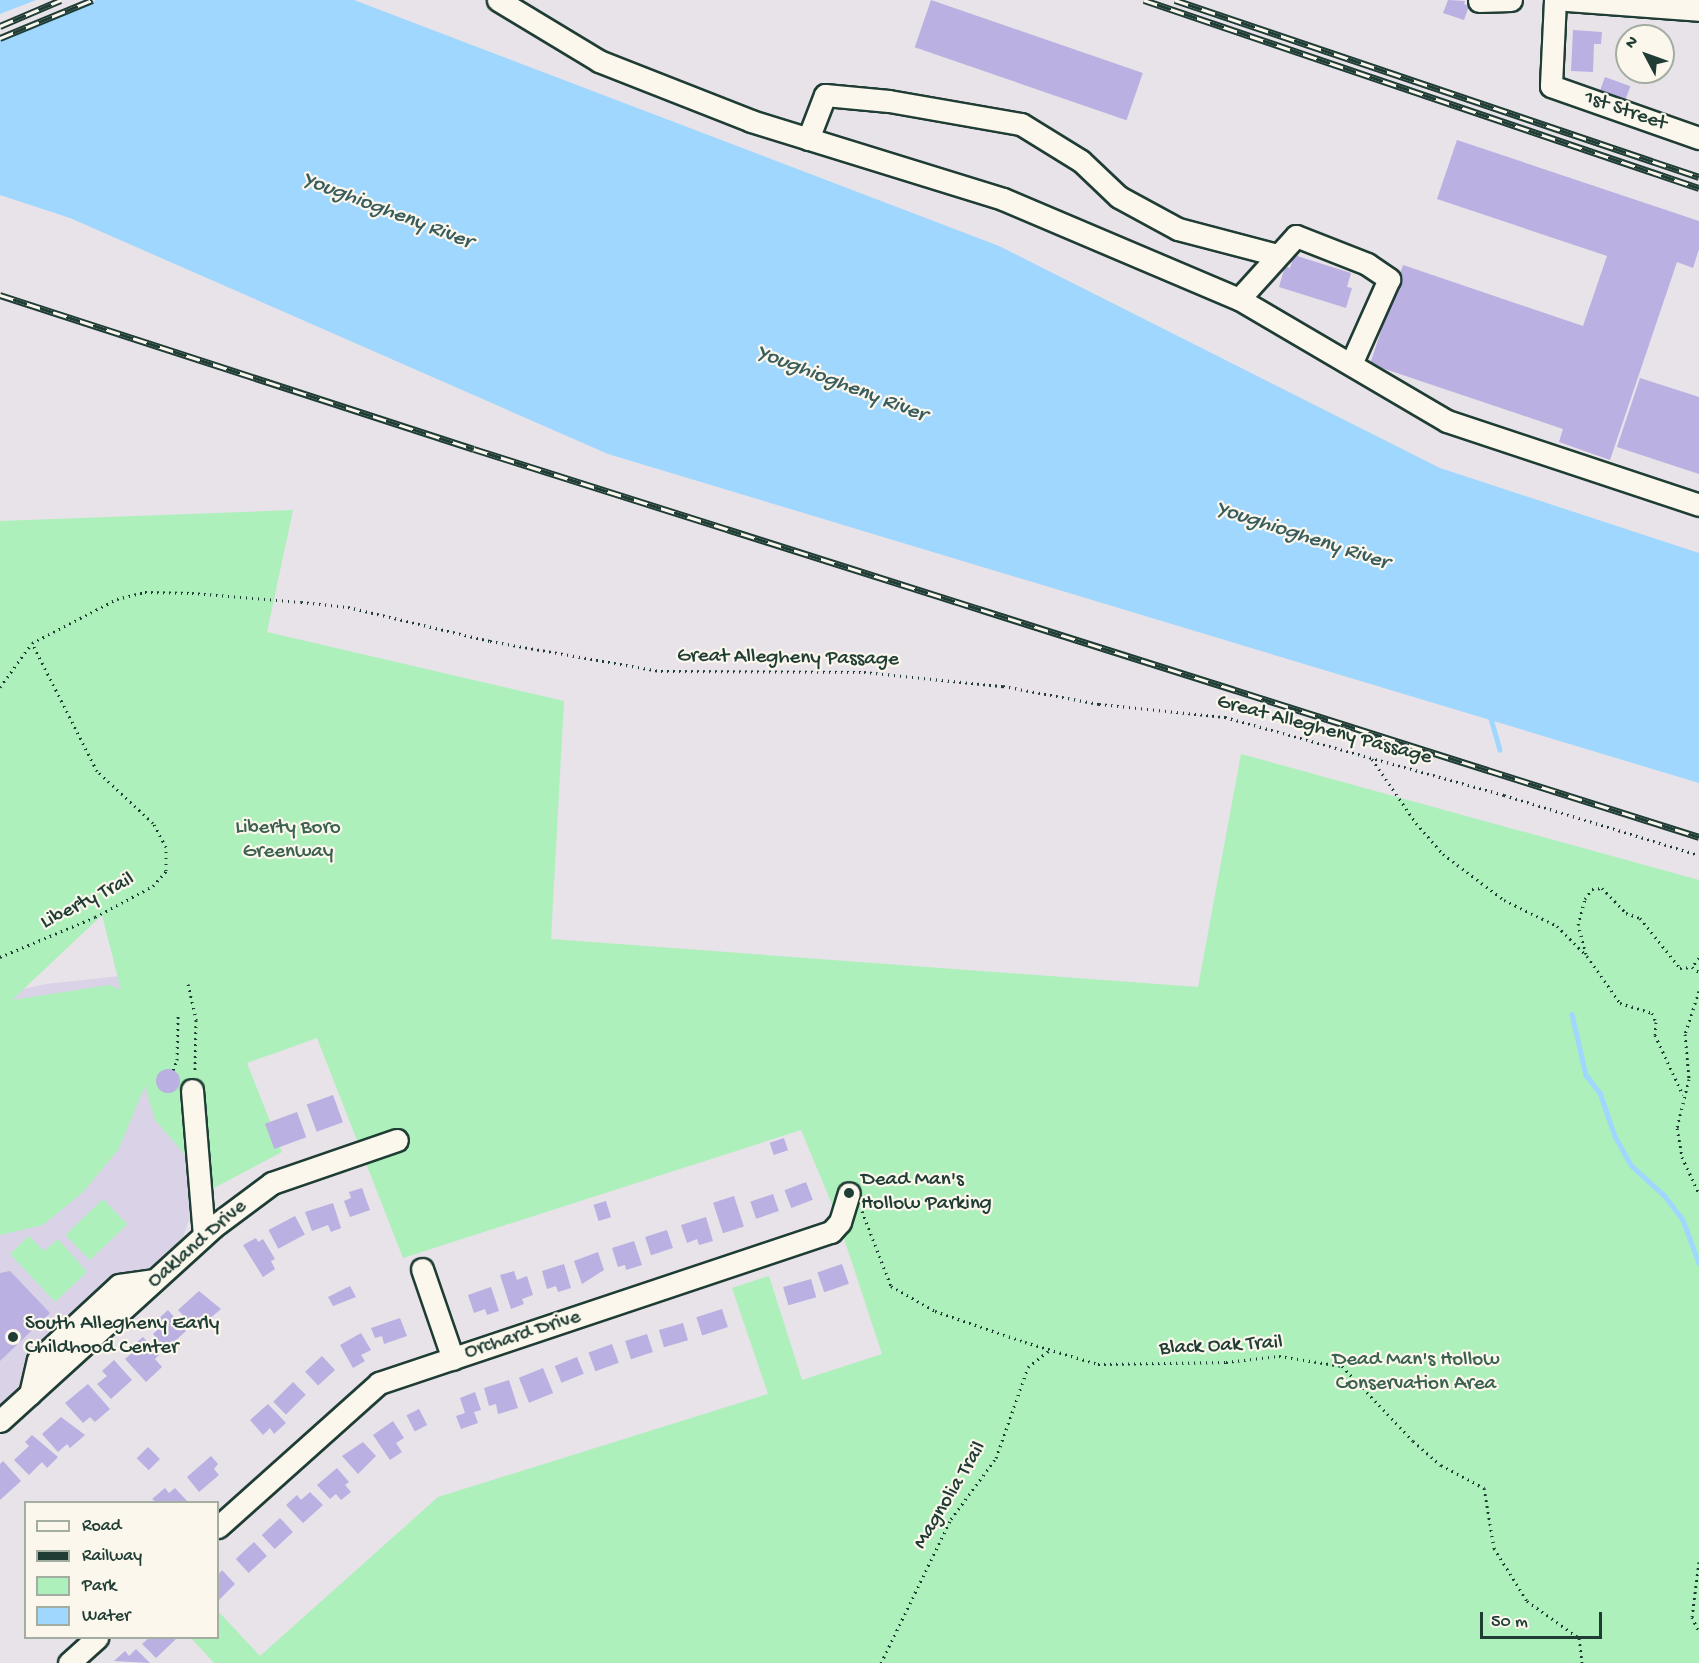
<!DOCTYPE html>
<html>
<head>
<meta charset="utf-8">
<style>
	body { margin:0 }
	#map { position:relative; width:1699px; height:1663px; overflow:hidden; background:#e8e2e9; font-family:"Gochi Hand",sans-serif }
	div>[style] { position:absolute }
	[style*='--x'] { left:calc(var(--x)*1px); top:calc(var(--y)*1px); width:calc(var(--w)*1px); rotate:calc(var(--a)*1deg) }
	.built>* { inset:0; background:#dad3e7 }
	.green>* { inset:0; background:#adf0bb; transform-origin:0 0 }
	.water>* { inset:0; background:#9fd7ff }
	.pier>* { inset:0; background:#e8e2e9 }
	.stream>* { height:4.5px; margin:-2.25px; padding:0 2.25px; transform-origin:2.25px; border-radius:2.25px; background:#9fd7ff }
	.building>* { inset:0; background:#bab0e1; transform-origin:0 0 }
	.round { border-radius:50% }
	.path>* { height:3px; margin-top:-1.5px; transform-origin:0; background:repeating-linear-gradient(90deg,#1f3d34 0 1.5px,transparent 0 6px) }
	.roads { filter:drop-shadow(2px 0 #1f3d34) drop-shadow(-2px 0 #1f3d34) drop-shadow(0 2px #1f3d34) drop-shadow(0 -2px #1f3d34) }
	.minor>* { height:21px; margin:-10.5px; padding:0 10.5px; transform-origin:10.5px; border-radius:10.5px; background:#fbf7ec }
	.rail>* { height:7px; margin-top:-3.5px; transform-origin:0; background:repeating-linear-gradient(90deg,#fbf7ec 0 14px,#1f3d34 0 28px); box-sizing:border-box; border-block:2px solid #1f3d34 }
	.dots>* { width:16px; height:16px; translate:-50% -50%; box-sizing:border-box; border:3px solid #fbf7ec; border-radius:50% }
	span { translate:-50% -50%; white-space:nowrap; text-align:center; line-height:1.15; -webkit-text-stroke:4.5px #fbf7ec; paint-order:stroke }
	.street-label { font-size:21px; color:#1f3d34 }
	.park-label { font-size:21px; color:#3b614f }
	.poi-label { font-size:21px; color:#1f3d34 }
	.left { translate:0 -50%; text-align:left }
	.water-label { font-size:22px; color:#395c5d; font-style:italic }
	.legend { position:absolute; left:24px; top:1501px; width:195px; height:138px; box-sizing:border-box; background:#fbf7ec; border:2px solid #a3ada2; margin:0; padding:8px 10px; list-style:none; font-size:18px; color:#1f3d34 }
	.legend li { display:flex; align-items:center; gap:12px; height:30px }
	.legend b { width:30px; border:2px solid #a3ada2 }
	.north { position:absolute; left:1615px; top:24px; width:60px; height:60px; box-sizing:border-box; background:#fbf7ec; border:2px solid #a3ada2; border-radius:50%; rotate:311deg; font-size:16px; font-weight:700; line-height:24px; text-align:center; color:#1f3d34 }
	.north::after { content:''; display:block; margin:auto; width:21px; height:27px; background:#1f3d34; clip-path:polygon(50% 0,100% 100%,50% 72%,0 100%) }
	.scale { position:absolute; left:1480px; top:1612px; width:122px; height:27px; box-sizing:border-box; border:3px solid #1f3d34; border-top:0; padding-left:8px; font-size:18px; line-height:21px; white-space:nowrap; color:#1f3d34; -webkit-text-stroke:4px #fbf7ec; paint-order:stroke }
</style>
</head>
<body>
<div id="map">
	<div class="built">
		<div style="clip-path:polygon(183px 969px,192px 1211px,182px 1240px,0 1406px,0 994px,46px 984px)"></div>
	</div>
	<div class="green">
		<div style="clip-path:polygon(evenodd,293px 510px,267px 632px,564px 701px,551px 939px,1198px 987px,1241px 754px,1699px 880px,1699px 1663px,214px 1663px,191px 1638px,218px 1638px,218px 1611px,260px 1656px,438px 1497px,768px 1394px,732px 1288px,769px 1276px,802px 1380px,882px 1354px,836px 1214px,801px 1130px,403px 1258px,317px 1038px,247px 1063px,282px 1152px,214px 1188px,155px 1120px,145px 1086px,118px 1150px,83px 1192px,43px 1225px,0 1235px,0 521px,293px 510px,102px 915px,121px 990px,109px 985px,12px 1000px,102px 915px)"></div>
		<div style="left:103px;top:1199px;width:35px;height:52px;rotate:46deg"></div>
		<div style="clip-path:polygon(29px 1236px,44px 1251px,58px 1239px,87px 1272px,55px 1302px,10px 1254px)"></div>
	</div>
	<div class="water">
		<div style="clip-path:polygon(0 0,354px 0,999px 246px,1440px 468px,1699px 553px,1699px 783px,608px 454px,70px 218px,0 195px)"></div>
	</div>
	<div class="pier">
		<div style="clip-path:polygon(36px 0,96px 0,0 40px,0 14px)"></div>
	</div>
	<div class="stream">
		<div style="--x:1490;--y:715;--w:36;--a:74"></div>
		<div style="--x:1572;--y:1014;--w:63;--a:77.1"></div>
		<div style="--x:1586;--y:1075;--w:23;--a:52"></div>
		<div style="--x:1600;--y:1093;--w:46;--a:70.8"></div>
		<div style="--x:1615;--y:1136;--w:33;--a:61"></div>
		<div style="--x:1631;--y:1165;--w:46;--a:42.4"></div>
		<div style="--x:1665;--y:1196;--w:30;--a:53"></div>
		<div style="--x:1683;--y:1220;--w:46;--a:69.6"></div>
	</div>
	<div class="building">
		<div style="left:931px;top:0;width:224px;height:50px;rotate:19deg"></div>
		<div style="clip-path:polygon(1448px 0,1465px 1px,1464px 4px,1469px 6px,1464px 20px,1443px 13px)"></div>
		<div style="clip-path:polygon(1573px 30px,1602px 32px,1601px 44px,1594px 44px,1593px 72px,1571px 71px)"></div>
		<div style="left:1605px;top:77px;width:27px;height:19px;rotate:20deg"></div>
		<div style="clip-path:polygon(1457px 140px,1699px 221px,1699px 249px,1693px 268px,1677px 262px,1610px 460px,1559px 442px,1563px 429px,1370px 364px,1403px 265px,1583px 326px,1607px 256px,1437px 199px)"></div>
		<div style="clip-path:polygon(1294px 255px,1351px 273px,1347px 287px,1352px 288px,1346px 308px,1279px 287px,1285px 266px,1290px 268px)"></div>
		<div style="clip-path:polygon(1640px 378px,1699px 397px,1699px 474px,1617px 447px)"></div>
		<div class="round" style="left:156px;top:1069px;width:24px;height:24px"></div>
		<div style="left:333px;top:1095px;width:29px;height:28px;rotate:70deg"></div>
		<div style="left:297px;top:1112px;width:27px;height:34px;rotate:70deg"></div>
		<div style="left:784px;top:1138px;width:13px;height:15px;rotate:72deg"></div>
		<div style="left:806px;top:1182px;width:19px;height:23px;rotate:69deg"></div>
		<div style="clip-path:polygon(362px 1188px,370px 1210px,350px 1217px,344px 1201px,351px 1198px,349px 1192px)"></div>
		<div style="left:773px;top:1194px;width:18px;height:24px;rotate:71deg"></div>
		<div style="left:734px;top:1196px;width:32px;height:22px;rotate:72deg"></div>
		<div style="left:606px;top:1201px;width:17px;height:13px;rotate:73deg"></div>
		<div style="clip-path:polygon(333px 1203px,341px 1228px,331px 1232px,328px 1225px,312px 1231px,305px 1212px)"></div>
		<div style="left:295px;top:1216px;width:21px;height:30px;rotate:62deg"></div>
		<div style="clip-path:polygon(706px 1217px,713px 1241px,699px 1245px,697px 1239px,687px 1243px,681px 1225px)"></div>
		<div style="left:667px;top:1230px;width:19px;height:23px;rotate:72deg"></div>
		<div style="clip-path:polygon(256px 1238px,258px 1242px,263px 1239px,275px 1259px,271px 1261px,275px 1269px,263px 1277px,243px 1245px)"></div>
		<div style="clip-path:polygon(634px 1241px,642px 1265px,626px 1270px,625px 1265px,618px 1267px,612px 1248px)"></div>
		<div style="clip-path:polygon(598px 1252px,604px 1270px,582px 1284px,574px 1261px)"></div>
		<div style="clip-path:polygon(564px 1264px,571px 1288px,558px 1292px,556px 1286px,547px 1289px,542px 1271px)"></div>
		<div style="left:842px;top:1264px;width:21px;height:26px;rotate:71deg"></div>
		<div style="clip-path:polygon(10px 1271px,50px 1313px,0 1361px,0 1273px)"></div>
		<div style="clip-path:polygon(514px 1271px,517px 1280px,527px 1276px,533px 1295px,522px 1299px,524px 1304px,511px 1309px,500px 1275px)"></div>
		<div style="left:811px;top:1279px;width:19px;height:29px;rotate:74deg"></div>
		<div style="clip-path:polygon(350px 1286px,356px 1297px,333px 1306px,328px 1297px)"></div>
		<div style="clip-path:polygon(491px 1287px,499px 1311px,487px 1315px,485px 1309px,474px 1313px,468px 1295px)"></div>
		<div style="clip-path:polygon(199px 1291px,221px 1309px,207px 1321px,203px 1317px,193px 1326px,178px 1310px)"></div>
		<div style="left:722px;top:1309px;width:19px;height:27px;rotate:72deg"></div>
		<div style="clip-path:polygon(168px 1310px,186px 1331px,166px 1349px,153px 1334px,160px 1327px,155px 1322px)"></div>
		<div style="clip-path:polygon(400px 1318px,407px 1336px,384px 1344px,382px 1336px,375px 1338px,371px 1328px)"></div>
		<div style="left:683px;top:1323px;width:18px;height:25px;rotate:74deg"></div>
		<div style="clip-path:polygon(361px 1333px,371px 1350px,361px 1355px,365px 1361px,353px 1368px,340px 1345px)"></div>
		<div style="left:647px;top:1334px;width:19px;height:23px;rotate:72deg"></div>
		<div style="clip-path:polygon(143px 1337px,159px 1355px,155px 1359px,162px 1367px,146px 1382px,125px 1359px,140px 1346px,136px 1343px)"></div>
		<div style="left:612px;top:1344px;width:20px;height:25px;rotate:70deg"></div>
		<div style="left:322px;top:1356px;width:19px;height:23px;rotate:47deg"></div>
		<div style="left:577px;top:1357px;width:18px;height:24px;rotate:68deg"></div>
		<div style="clip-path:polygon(114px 1360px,132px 1380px,111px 1399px,97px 1384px,107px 1376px,102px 1371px)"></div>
		<div style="left:543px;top:1368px;width:27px;height:26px;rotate:68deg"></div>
		<div style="clip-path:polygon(509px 1380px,518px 1408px,498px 1414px,496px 1404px,489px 1406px,484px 1388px)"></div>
		<div style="left:293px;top:1382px;width:18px;height:28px;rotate:45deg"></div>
		<div style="clip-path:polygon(88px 1384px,110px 1409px,95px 1422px,90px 1417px,83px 1423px,65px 1403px)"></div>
		<div style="clip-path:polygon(475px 1392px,481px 1410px,474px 1412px,478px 1423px,461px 1429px,456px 1416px,465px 1413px,460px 1398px)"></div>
		<div style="clip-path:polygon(268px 1404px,286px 1423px,274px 1434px,270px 1428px,263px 1435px,250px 1420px)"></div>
		<div style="left:419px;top:1409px;width:18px;height:14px;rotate:63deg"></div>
		<div style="clip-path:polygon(61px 1417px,85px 1435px,70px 1448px,67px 1444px,58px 1452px,42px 1434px)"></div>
		<div style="clip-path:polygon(393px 1421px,404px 1438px,396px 1443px,402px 1452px,390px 1460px,373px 1435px)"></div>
		<div style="clip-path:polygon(32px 1435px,58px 1457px,47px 1468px,42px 1462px,29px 1475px,14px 1460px,29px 1446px,25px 1442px)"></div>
		<div style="clip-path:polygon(363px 1442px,376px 1456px,358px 1474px,342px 1456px)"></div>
		<div style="left:148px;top:1447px;width:17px;height:16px;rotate:45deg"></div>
		<div style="clip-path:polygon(211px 1456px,218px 1464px,214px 1469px,219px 1475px,199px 1492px,187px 1477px)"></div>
		<div style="clip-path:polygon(3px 1461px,21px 1481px,0 1500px,0 1464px)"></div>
		<div style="clip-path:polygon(337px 1468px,349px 1482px,345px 1485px,351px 1492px,341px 1500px,336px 1494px,330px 1499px,317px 1485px)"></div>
		<div style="clip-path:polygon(165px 1488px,169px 1493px,175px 1488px,188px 1502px,156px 1502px,152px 1499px)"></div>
		<div style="clip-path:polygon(310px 1492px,323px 1505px,303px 1523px,286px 1505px,297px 1495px,301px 1500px)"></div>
		<div style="left:280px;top:1518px;width:19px;height:25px;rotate:47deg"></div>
		<div style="left:254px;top:1542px;width:19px;height:25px;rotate:47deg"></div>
		<div style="clip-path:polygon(222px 1570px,235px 1584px,218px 1601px,218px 1575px)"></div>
		<div style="clip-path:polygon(149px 1638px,174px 1638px,176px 1639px,156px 1658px,142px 1644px)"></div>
		<div style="clip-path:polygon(136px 1649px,150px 1663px,114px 1661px,125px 1651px,129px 1656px)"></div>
	</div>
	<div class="path">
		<div style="--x:0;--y:687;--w:54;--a:-54"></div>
		<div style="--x:32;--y:643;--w:96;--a:-27.4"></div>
		<div style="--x:117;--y:599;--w:29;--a:-14"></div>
		<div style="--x:145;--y:592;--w:47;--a:1.2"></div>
		<div style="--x:192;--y:593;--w:109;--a:4.7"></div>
		<div style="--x:301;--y:602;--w:47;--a:6.1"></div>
		<div style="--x:348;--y:607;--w:146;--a:13.5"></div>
		<div style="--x:490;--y:641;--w:174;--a:10"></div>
		<div style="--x:661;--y:671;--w:203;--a:0.3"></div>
		<div style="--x:864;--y:672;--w:140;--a:5.8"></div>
		<div style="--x:1003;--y:686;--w:98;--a:10.6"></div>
		<div style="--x:1099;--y:704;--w:127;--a:5.9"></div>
		<div style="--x:1225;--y:717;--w:290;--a:15.6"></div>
		<div style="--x:1504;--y:795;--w:204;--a:17.1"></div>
		<div style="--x:1372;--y:759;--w:78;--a:55.5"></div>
		<div style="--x:1416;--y:823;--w:41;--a:48.9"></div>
		<div style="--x:1443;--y:854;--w:76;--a:37"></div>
		<div style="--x:1504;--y:900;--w:59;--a:26.1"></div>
		<div style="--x:1557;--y:926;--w:42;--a:45"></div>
		<div style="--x:1587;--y:956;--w:57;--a:54.9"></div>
		<div style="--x:1620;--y:1003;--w:34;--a:17"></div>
		<div style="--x:1652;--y:1013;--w:10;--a:66"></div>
		<div style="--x:1656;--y:1022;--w:13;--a:94"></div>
		<div style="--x:1655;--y:1035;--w:66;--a:65"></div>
		<div style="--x:1586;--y:954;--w:30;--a:-105"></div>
		<div style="--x:1578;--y:925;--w:27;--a:-75"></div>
		<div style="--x:1585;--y:899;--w:12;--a:-55"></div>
		<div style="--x:1592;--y:889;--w:10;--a:-6"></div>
		<div style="--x:1602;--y:888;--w:35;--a:46"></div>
		<div style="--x:1626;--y:913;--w:15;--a:20"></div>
		<div style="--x:1640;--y:918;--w:64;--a:51.3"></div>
		<div style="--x:1680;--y:968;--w:12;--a:-5"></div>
		<div style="--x:0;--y:957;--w:103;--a:-22.8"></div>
		<div style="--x:95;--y:917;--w:66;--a:-28.1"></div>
		<div style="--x:153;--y:886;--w:20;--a:-49"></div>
		<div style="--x:166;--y:871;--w:24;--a:-90"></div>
		<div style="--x:166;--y:847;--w:27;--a:-118"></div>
		<div style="--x:153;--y:823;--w:76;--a:-137.1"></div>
		<div style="--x:97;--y:771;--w:144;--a:-116.9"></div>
		<div style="--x:1699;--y:958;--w:11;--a:128"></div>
		<div style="--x:1692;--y:967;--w:9;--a:36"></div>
		<div style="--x:188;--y:984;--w:37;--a:77"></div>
		<div style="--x:196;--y:1020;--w:53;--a:91.1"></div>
		<div style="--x:1699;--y:991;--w:45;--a:108"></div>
		<div style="--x:1685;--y:1034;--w:45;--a:84.9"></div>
		<div style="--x:1689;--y:1079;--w:50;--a:103.8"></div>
		<div style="--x:1677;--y:1128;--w:29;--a:80"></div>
		<div style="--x:1682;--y:1157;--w:40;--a:65"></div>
		<div style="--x:173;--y:1070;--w:11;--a:-68"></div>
		<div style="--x:177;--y:1060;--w:45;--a:-88.7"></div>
		<div style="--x:862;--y:1211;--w:80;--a:68.9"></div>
		<div style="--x:891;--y:1286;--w:51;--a:29.6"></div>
		<div style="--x:935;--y:1311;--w:95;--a:19"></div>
		<div style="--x:1025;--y:1342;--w:76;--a:16.8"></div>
		<div style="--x:1098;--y:1364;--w:128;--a:-0.9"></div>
		<div style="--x:1226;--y:1362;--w:53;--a:-6.5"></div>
		<div style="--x:1279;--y:1356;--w:64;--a:9"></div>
		<div style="--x:1342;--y:1366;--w:103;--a:46.6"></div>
		<div style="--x:1413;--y:1441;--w:37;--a:41"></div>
		<div style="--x:1441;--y:1465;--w:49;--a:28.1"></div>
		<div style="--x:1484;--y:1488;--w:61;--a:80.5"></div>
		<div style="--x:1494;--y:1548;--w:62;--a:58.1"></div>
		<div style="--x:1527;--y:1601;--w:64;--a:35.4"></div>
		<div style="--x:1579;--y:1638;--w:25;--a:83"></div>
		<div style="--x:1699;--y:1562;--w:55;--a:97.3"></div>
		<div style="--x:1692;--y:1617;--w:17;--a:65"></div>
		<div style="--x:881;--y:1663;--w:160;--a:-64.1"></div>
		<div style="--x:951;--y:1519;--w:76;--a:-53.6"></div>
		<div style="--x:996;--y:1458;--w:96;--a:-70.6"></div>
		<div style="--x:1028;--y:1367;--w:28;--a:-38"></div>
	</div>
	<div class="roads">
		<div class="minor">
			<div style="--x:498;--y:0;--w:118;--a:31.1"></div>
			<div style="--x:599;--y:61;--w:163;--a:21.5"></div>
			<div style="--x:751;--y:121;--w:264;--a:17.2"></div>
			<div style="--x:1003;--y:199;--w:256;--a:23"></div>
			<div style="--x:1239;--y:299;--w:241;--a:30.4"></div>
			<div style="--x:1447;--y:421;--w:266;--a:18.4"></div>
			<div style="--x:1555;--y:0;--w:86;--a:92.7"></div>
			<div style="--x:1551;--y:86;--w:157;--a:19.4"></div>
			<div style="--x:1567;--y:0;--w:132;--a:4.3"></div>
			<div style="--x:1479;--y:1;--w:32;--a:-2"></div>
			<div style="--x:808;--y:139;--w:47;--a:-68.9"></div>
			<div style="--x:825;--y:95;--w:64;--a:5.4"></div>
			<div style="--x:889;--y:101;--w:134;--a:9.9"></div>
			<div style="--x:1021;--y:124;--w:70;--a:31.7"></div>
			<div style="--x:1081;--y:161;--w:52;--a:43.5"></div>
			<div style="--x:1119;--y:197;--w:67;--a:28.5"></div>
			<div style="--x:1178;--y:229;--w:102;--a:14.7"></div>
			<div style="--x:1239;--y:299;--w:85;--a:-47.9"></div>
			<div style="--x:1296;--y:236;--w:76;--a:21.5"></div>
			<div style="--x:1367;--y:264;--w:27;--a:34"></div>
			<div style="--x:1389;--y:279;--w:93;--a:114.1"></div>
			<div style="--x:192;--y:1090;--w:145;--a:85.3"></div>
			<div style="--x:422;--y:1269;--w:95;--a:71"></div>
			<div style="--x:30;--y:1394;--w:35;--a:-77"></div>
			<div style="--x:38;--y:1360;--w:110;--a:-42.8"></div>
			<div style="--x:119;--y:1285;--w:36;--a:-8"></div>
			<div style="--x:0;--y:1421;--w:288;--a:-42.3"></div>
			<div style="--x:213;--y:1227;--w:74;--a:-36.7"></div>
			<div style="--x:272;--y:1183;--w:132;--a:-19"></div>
			<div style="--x:218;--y:1527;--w:216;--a:-41.8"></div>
			<div style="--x:379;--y:1383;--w:477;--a:-18.5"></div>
			<div style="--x:831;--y:1232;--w:13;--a:-48"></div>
			<div style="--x:840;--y:1222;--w:30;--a:-73"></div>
			<div style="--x:69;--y:1663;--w:38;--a:-42"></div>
		</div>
	</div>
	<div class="rail">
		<div style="--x:1144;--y:0;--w:586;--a:18.71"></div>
		<div style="--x:1175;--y:0;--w:553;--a:18.66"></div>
		<div style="--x:0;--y:26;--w:66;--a:-23.1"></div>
		<div style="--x:0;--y:38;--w:100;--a:-22.4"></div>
		<div style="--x:0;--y:295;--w:498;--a:18"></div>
		<div style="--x:474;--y:449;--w:1285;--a:17.57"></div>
	</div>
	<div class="dots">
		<div style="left:849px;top:1193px;background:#1f3d34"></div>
		<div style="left:13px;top:1337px;background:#1f3d34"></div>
	</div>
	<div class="street-label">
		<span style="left:1625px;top:112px;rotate:19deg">1st Street</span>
		<span style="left:788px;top:659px;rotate:1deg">Great Allegheny Passage</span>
		<span style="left:1324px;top:731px;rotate:15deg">Great Allegheny Passage</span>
		<span style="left:88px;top:902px;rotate:-27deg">Liberty Trail</span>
		<span style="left:198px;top:1245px;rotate:-41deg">Oakland Drive</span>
		<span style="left:523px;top:1336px;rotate:-18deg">Orchard Drive</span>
		<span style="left:1221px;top:1347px;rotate:-3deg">Black Oak Trail</span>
		<span style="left:951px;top:1496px;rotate:-59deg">Magnolia Trail</span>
	</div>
	<div class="park-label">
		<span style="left:288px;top:841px">Liberty Boro<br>Greenway</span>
		<span style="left:1416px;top:1373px">Dead Man's Hollow<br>Conservation Area</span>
	</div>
	<div class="poi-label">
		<span class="left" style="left:861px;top:1193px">Dead Man's<br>Hollow Parking</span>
		<span class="left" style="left:25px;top:1337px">South Allegheny Early<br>Childhood Center</span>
	</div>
	<div class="water-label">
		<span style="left:387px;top:212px;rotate:21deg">Youghiogheny River</span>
		<span style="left:841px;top:385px;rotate:21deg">Youghiogheny River</span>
		<span style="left:1302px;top:537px;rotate:18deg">Youghiogheny River</span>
	</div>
	<ul class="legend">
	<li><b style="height:8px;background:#fbf7ec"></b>Road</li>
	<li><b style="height:8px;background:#1f3d34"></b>Railway</li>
	<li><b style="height:16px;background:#adf0bb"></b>Park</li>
	<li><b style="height:16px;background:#9fd7ff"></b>Water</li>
	</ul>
	<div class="north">N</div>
	<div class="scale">50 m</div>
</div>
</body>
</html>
